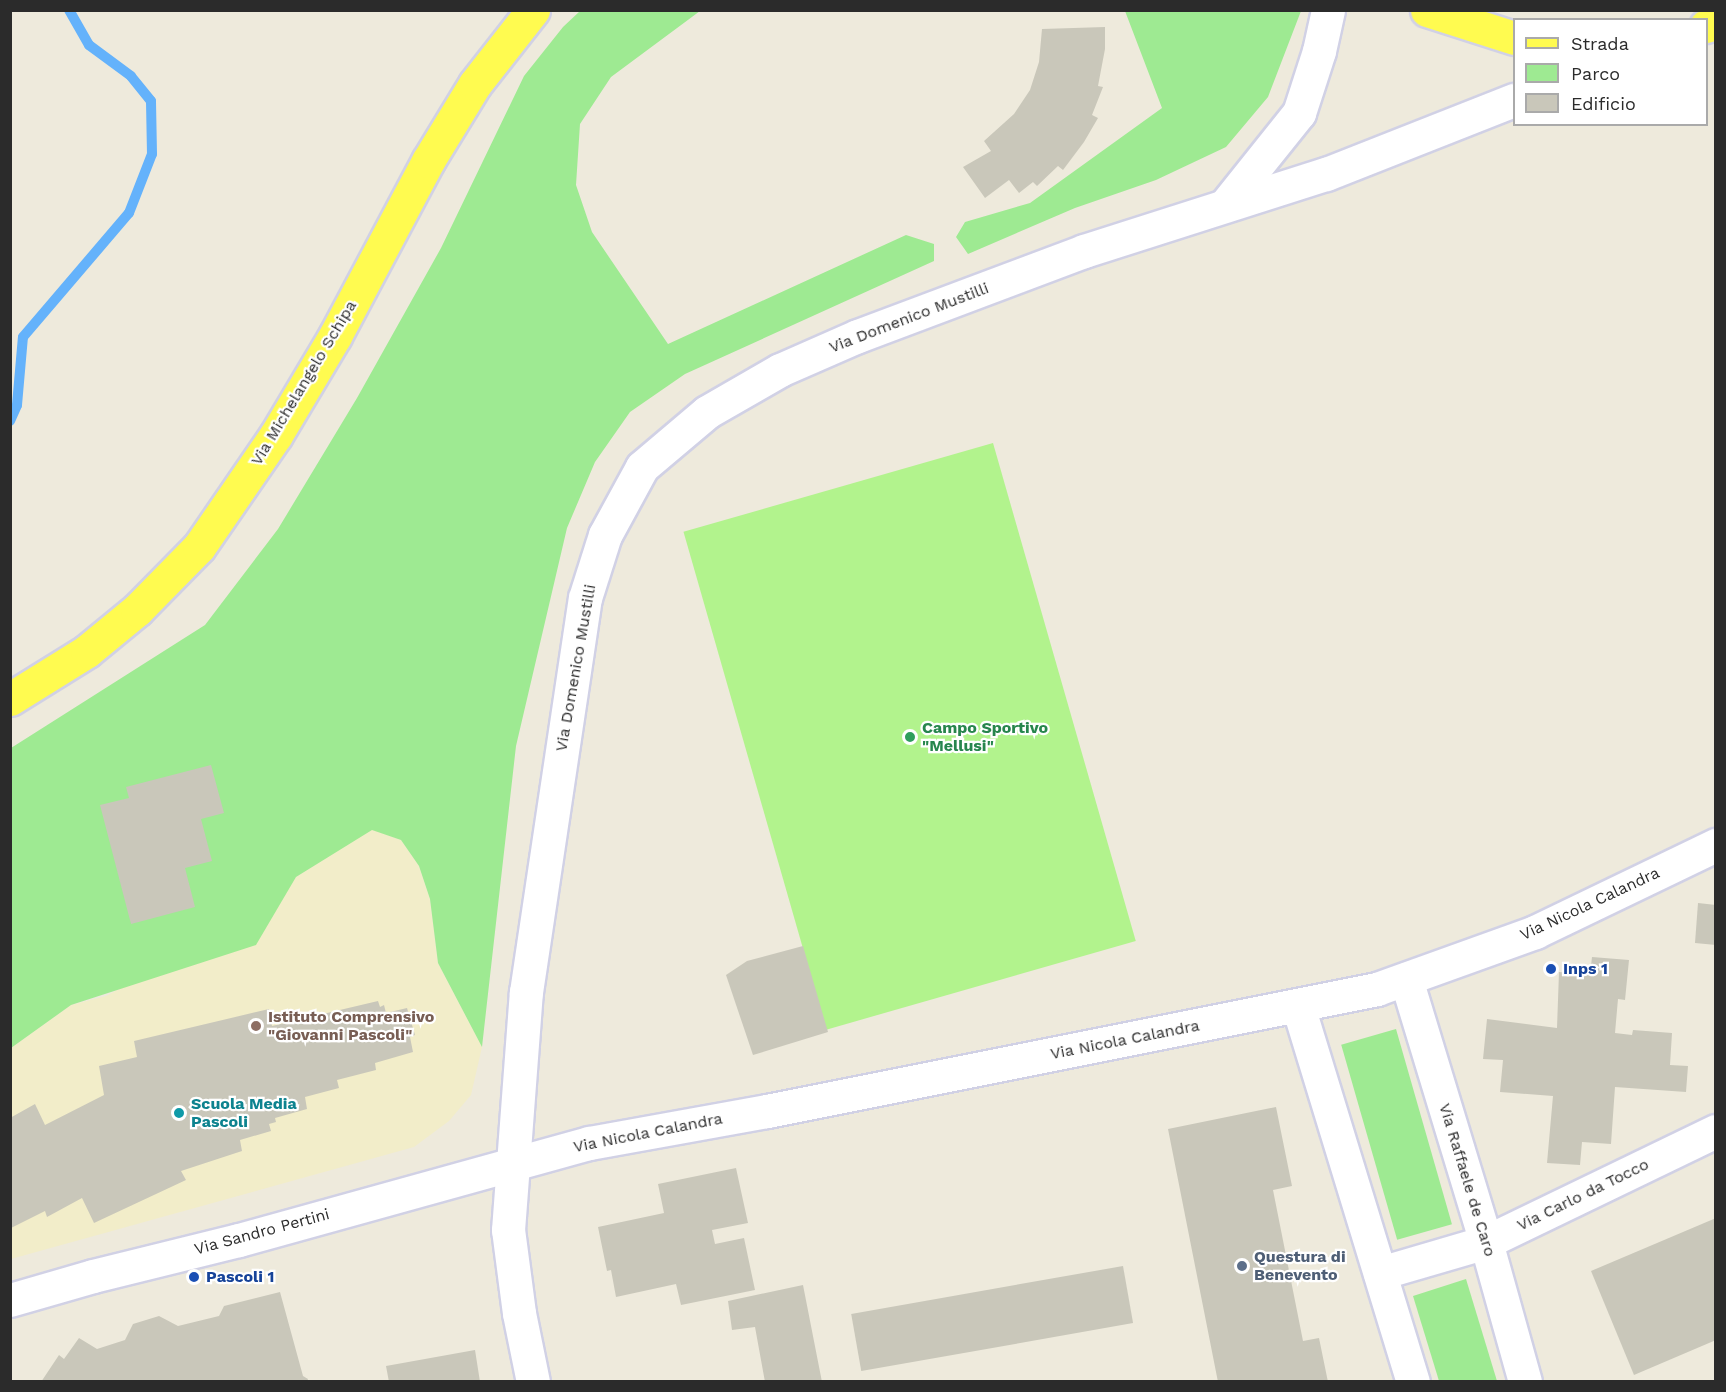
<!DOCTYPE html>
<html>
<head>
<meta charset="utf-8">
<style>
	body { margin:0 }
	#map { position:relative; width:1726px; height:1392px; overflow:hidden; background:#eeeadc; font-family:"Work Sans",sans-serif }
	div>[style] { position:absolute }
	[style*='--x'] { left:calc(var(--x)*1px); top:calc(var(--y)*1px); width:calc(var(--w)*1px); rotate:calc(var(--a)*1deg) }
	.education>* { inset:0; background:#f2edc9 }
	.green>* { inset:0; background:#9eea92; transform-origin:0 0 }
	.pitch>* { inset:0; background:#b2f38d; transform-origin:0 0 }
	.stream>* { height:10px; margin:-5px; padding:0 5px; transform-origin:5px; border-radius:5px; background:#64b2fb }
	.building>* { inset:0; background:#c9c7ba; transform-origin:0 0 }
	.roads { filter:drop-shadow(2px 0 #d1d1e5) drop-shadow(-2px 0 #d1d1e5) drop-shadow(0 2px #d1d1e5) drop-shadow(0 -2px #d1d1e5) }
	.minor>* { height:33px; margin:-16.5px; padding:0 16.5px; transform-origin:16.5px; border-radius:16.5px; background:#fff }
	.major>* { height:33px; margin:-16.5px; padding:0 16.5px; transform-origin:16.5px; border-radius:16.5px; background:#fffb50 }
	.dots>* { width:16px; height:16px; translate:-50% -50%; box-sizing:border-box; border:3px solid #fff; border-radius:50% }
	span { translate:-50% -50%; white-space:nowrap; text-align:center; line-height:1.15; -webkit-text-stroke:4.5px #fff; paint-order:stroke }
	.street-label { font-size:16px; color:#2b2b2b }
	.leisure-label { font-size:16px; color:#27864d; font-weight:700 }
	.left { translate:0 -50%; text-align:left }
	.transit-label { font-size:16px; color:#164399; font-weight:700 }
	.education-label { font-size:16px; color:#785e54; font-weight:700 }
	.culture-label { font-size:16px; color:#0d838f; font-weight:700 }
	.service-label { font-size:16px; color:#4e5e75; font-weight:700 }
	.frame { position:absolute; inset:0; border:12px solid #2b2b2b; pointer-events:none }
	.legend { position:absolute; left:1513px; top:18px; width:195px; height:108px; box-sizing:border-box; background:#fff; border:2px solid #aaa; margin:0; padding:8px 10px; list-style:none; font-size:18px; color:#2b2b2b }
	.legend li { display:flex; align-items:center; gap:12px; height:30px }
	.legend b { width:30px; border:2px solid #aaa }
</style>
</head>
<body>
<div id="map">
	<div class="education">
		<div style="clip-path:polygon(372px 829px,401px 840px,419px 866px,430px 899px,438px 963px,482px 1047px,471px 1095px,449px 1121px,414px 1147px,11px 1259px,11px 1048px,71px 1005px,106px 996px,278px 904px,296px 877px)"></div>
	</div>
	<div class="green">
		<div style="clip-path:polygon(580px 11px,700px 11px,611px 77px,580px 124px,576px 185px,592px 232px,668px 344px,906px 235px,934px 244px,934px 261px,685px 374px,630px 412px,595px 462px,567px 528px,516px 746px,482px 1047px,438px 963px,430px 899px,419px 866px,401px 840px,372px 830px,296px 877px,256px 945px,71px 1005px,11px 1048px,11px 748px,205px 625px,278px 529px,357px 398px,441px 248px,524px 76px,563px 27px)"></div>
		<div style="clip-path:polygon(1125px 11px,1301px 11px,1268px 97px,1226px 147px,1156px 180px,1075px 208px,968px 254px,956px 237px,965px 222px,1030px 203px,1162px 108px)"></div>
		<div style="left:1396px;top:1029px;width:203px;height:57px;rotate:74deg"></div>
		<div style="clip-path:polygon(1466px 1279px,1497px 1381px,1439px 1381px,1413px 1296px)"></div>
	</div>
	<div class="pitch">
		<div style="left:993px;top:443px;width:518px;height:322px;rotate:74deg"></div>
	</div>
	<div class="stream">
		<div style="--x:10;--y:421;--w:17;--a:-66"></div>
		<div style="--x:17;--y:405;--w:68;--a:-85"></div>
		<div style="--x:23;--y:337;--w:163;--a:-49.5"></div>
		<div style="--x:129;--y:213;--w:63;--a:-68.7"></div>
		<div style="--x:152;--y:154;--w:53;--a:-91.1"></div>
		<div style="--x:151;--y:101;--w:32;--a:-129"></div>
		<div style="--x:131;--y:76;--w:52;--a:-143.6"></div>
		<div style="--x:89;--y:45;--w:40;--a:-119.7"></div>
	</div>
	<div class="building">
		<div style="clip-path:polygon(1105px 27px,1105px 49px,1098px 86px,1103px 87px,1092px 115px,1098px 118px,1084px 142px,1063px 170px,1058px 166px,1037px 186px,1033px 182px,1019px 193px,1009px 180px,985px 198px,963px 167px,991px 151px,984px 141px,1014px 114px,1030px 90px,1039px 62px,1042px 29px)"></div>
		<div style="clip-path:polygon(211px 765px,224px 813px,201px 819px,212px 861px,185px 868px,195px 907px,131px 924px,100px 805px,129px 798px,126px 787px)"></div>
		<div style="clip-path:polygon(1698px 903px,1716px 905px,1716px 945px,1695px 943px)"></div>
		<div style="clip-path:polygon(803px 946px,828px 1032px,753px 1055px,726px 975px,747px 961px)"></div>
		<div style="clip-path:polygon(1592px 957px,1629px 960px,1625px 1000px,1618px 999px,1615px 1033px,1632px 1035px,1633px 1030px,1672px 1033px,1670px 1065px,1688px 1066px,1686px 1092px,1615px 1087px,1611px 1144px,1582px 1142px,1580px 1165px,1547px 1163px,1553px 1096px,1500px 1092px,1503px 1060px,1483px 1059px,1487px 1019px,1557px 1028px,1559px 972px,1590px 975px)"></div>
		<div style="clip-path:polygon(378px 1001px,380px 1007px,384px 1005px,386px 1013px,407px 1008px,415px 1035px,410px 1037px,413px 1052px,375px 1063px,376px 1070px,337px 1080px,339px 1088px,305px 1097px,307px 1109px,275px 1118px,276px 1122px,269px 1124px,271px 1131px,240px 1140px,242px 1151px,181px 1171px,186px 1180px,94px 1223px,82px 1198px,47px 1217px,45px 1211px,11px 1228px,10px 1118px,35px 1104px,45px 1125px,104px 1095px,99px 1066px,137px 1057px,134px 1041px,269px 1009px,272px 1026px)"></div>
		<div style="clip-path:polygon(1276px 1107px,1292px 1186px,1273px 1190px,1303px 1341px,1319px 1338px,1328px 1382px,1218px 1382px,1168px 1129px)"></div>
		<div style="clip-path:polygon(736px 1168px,748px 1223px,712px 1230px,715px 1244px,744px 1238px,755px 1290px,681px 1305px,676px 1284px,616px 1297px,611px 1270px,607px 1271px,598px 1227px,664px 1213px,658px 1184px)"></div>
		<div style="clip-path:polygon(1716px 1218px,1716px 1340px,1634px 1375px,1591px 1271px)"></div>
		<div style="left:1123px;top:1266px;width:58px;height:276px;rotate:80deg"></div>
		<div style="clip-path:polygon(803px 1285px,822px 1382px,765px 1382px,755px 1327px,732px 1330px,728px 1301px)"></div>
		<div style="clip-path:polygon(280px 1292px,303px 1376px,308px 1379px,307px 1382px,41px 1382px,59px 1355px,64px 1359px,79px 1338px,97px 1349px,125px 1340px,133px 1324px,159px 1316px,178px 1326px,219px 1316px,224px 1306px)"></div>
		<div style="clip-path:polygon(475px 1350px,480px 1382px,389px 1382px,386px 1366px)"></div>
	</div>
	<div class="roads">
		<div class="minor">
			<div style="--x:1226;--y:204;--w:117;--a:-51.3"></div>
			<div style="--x:1299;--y:113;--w:65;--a:-72.1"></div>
			<div style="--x:1319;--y:51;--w:42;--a:-77.6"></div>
			<div style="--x:1406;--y:979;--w:275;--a:73.1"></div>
			<div style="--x:1486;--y:1242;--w:145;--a:74.4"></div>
			<div style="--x:1298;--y:1006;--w:393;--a:73"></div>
			<div style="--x:1380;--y:1273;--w:110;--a:-16.3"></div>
			<div style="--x:1486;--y:1242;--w:255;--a:-25.8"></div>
			<div style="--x:10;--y:1300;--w:86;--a:-16.1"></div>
			<div style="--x:93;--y:1276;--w:150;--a:-13.9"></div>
			<div style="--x:239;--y:1240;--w:363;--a:-15.5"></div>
			<div style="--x:589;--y:1143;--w:181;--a:-10.2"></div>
			<div style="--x:767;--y:1111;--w:622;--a:-11.31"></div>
			<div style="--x:1377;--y:989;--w:168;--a:-19.8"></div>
			<div style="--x:1535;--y:932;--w:201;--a:-25.7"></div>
			<div style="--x:533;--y:1382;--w:70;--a:-101.5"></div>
			<div style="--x:519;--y:1313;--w:84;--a:-97.5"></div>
			<div style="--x:508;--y:1230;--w:239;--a:-85.7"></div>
			<div style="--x:526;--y:992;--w:398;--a:-81.5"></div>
			<div style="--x:585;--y:598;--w:66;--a:-72.4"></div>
			<div style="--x:605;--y:535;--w:77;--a:-61.4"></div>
			<div style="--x:642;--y:467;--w:85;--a:-40.2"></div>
			<div style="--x:707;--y:412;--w:84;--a:-29.9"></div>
			<div style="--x:780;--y:370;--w:85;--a:-23.6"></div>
			<div style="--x:858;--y:336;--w:241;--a:-20.6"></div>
			<div style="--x:1084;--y:251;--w:254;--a:-17.7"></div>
			<div style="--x:1326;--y:174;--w:202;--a:-21.5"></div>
		</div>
		<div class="major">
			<div style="--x:1427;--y:10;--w:91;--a:17.8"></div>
			<div style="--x:1706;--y:26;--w:10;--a:-17"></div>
			<div style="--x:10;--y:699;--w:91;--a:-31.9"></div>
			<div style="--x:87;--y:651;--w:65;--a:-39.4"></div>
			<div style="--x:137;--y:610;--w:88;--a:-45.5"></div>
			<div style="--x:199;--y:547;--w:136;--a:-55.5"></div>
			<div style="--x:276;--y:435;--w:115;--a:-59.2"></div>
			<div style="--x:335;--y:336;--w:198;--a:-62"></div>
			<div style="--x:428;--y:161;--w:90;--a:-58.6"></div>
			<div style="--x:475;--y:84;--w:94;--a:-51.9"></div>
		</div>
	</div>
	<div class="dots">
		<div style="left:910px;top:737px;background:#2e9e5b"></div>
		<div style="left:1551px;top:969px;background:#1a4fb4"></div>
		<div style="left:256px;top:1026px;background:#8d6e63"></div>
		<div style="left:179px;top:1113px;background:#0f9aa8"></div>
		<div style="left:1242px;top:1266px;background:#5c6f8a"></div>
		<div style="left:194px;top:1277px;background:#1a4fb4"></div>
	</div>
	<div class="street-label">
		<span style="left:909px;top:318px;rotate:-21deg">Via Domenico Mustilli</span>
		<span style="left:304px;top:383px;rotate:-59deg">Via Michelangelo Schipa</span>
		<span style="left:576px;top:668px;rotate:-80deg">Via Domenico Mustilli</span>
		<span style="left:1590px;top:904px;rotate:-25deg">Via Nicola Calandra</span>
		<span style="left:1125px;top:1040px;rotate:-11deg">Via Nicola Calandra</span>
		<span style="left:648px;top:1133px;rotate:-11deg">Via Nicola Calandra</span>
		<span style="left:1467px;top:1180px;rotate:73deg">Via Raffaele de Caro</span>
		<span style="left:1583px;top:1195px;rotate:-26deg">Via Carlo da Tocco</span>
		<span style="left:262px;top:1232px;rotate:-15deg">Via Sandro Pertini</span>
	</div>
	<div class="leisure-label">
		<span class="left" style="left:922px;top:737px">Campo Sportivo<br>"Mellusi"</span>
	</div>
	<div class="transit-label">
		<span class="left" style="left:1563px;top:969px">Inps 1</span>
		<span class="left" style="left:206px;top:1277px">Pascoli 1</span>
	</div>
	<div class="education-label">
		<span class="left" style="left:268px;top:1026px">Istituto Comprensivo<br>"Giovanni Pascoli"</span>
	</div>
	<div class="culture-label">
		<span class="left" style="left:191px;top:1113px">Scuola Media<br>Pascoli</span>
	</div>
	<div class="service-label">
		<span class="left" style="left:1254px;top:1266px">Questura di<br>Benevento</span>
	</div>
	<div class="frame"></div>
	<ul class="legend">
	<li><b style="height:8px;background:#fffb50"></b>Strada</li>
	<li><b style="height:16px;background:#9eea92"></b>Parco</li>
	<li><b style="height:16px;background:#c9c7ba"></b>Edificio</li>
	</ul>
</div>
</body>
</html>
